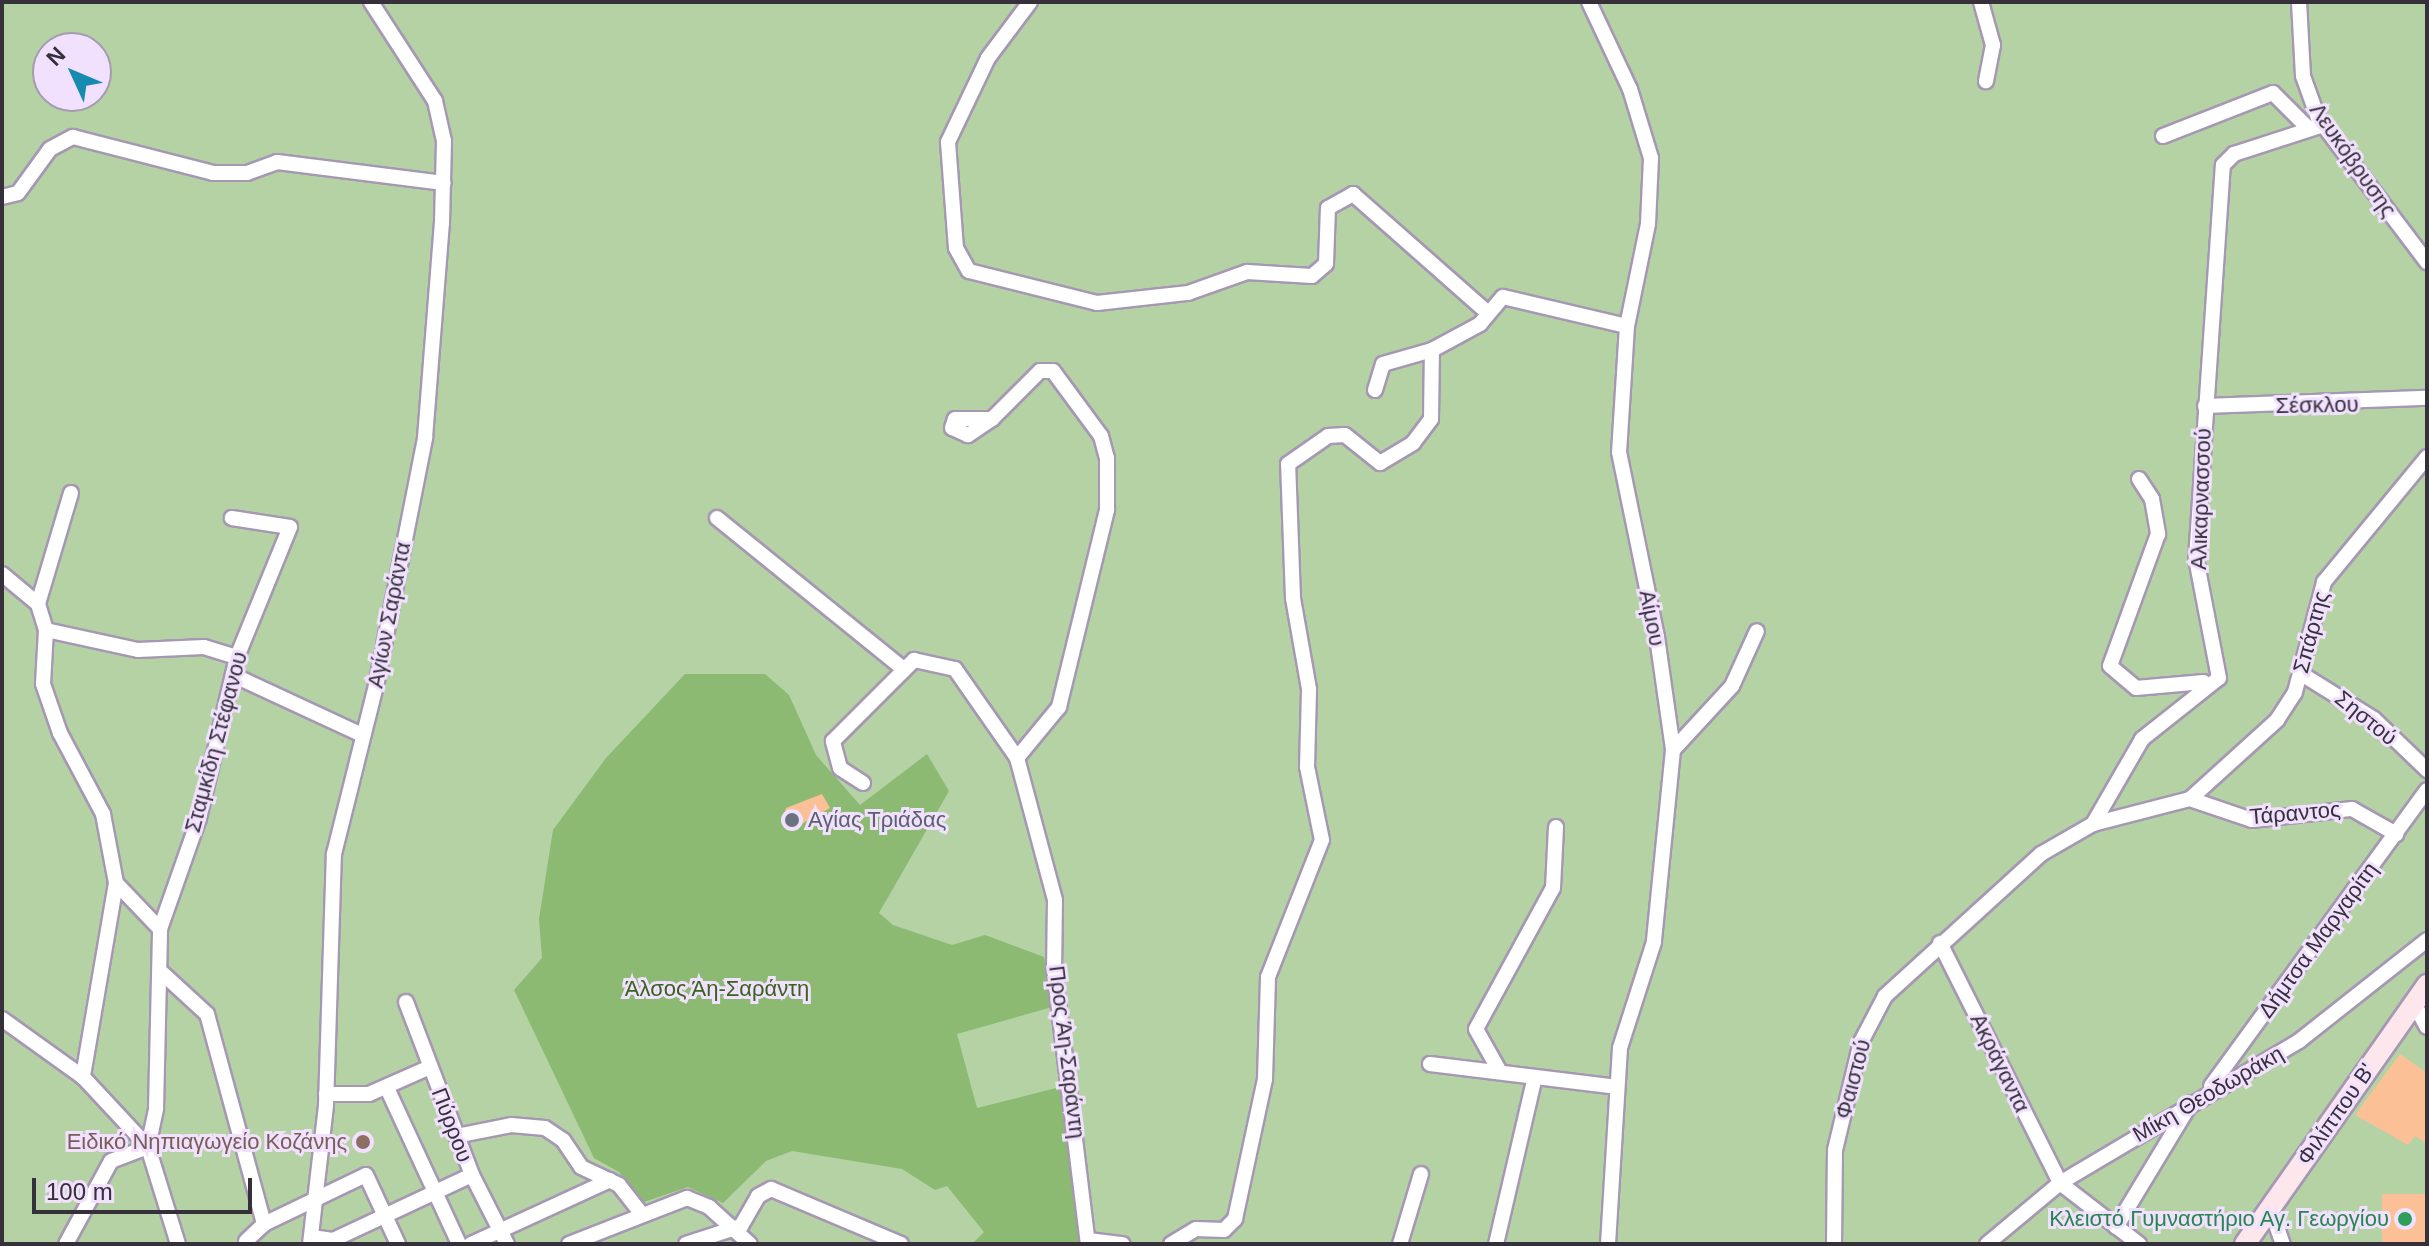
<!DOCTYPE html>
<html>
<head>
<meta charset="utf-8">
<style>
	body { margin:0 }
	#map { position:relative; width:2429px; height:1246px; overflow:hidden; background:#f1e1fe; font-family:Helvetica,sans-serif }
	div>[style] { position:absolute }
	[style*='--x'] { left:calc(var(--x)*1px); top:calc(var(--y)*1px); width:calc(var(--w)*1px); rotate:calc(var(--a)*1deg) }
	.green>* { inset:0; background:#b4d2a4 }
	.forest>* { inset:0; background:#8cba72 }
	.building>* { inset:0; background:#fbc095; transform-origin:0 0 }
	.roads { filter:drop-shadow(2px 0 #a697b3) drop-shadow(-2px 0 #a697b3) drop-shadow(0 2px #a697b3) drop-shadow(0 -2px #a697b3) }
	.street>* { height:14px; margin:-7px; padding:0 7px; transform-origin:7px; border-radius:7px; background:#fff }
	.secondary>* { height:20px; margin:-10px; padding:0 10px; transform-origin:10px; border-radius:10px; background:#fee7ec }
	.dots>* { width:22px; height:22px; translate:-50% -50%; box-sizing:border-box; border:4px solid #f1e1fe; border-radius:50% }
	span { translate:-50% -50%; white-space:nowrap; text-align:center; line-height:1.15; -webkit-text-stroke:6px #f1e1fe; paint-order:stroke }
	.street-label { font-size:22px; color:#36303b }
	.worship-label { font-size:22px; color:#5b616d }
	.left { translate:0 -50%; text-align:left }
	.park-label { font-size:22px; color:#38631a }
	.education-label { font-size:22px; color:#785e54 }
	.right { translate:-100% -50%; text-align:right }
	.leisure-label { font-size:22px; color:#27864d }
	.frame { position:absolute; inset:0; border:4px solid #36303b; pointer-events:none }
	.north { position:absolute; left:32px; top:32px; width:80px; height:80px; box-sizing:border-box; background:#f1e1fe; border:2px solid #a69ab0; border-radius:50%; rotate:314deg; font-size:22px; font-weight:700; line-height:32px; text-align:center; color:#36303b }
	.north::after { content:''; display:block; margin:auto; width:28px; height:36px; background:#178aaf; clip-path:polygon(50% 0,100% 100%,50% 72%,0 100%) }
	.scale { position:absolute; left:32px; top:1178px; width:220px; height:36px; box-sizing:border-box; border:4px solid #36303b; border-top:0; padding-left:10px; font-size:24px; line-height:28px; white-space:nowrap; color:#36303b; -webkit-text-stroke:6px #f1e1fe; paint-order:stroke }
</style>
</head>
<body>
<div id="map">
	<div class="green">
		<div style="clip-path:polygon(evenodd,2px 2px,2427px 2px,2427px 1244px,2px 1244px,2px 2px,48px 48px,96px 48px,96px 96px,48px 96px,48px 48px)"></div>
	</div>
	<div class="forest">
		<div style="clip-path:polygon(685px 674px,765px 674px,789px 695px,816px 755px,860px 805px,927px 754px,949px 791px,879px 913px,893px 925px,952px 945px,985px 935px,1044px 957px,1052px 1007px,957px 1034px,977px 1108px,1064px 1086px,1082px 1244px,972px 1244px,984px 1232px,947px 1186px,935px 1190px,902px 1169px,792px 1151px,766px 1161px,723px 1203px,688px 1187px,644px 1202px,619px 1172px,594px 1158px,514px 990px,542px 958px,539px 919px,553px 830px,606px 758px)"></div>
	</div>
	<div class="building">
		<div style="clip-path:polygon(822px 794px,830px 808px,796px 827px,782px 823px,786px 808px)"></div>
		<div style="clip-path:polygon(2400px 1054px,2427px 1073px,2427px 1144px,2415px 1136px,2408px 1145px,2355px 1115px)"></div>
		<div style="left:2382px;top:1194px;width:45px;height:50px"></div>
	</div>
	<div class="roads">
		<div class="street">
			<div style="--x:1030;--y:2;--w:70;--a:126.9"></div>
			<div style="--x:988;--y:58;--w:93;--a:115.5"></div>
			<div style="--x:948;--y:142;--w:106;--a:85.7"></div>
			<div style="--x:956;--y:248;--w:26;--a:61"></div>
			<div style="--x:969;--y:271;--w:132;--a:14"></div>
			<div style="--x:1097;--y:303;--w:92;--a:-6.3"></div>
			<div style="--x:1188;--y:293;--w:63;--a:-19.6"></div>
			<div style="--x:1247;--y:272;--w:65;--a:3.5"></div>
			<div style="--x:1312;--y:276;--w:18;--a:-41"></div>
			<div style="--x:1326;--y:264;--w:56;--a:-88"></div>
			<div style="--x:1328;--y:208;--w:29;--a:-29"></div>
			<div style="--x:1353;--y:194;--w:179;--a:41.4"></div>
			<div style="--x:1589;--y:2;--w:96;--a:64.8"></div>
			<div style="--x:1630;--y:89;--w:72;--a:73.1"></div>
			<div style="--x:1651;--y:158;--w:66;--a:92.6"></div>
			<div style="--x:1648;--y:224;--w:104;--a:101.6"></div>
			<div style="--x:1627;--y:326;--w:126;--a:93.6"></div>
			<div style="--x:1619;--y:452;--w:189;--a:78.4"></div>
			<div style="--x:1657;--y:637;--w:114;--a:81.9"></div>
			<div style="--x:1673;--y:750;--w:193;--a:95.7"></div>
			<div style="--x:1654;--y:942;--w:111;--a:107.8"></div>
			<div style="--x:1620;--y:1048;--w:196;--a:93.5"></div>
			<div style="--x:1981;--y:2;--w:45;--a:74.4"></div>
			<div style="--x:1993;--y:45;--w:37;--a:101"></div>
			<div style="--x:2299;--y:2;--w:74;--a:86.9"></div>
			<div style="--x:2303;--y:76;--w:45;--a:70.3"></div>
			<div style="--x:2318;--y:118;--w:181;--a:52.9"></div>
			<div style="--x:2163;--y:136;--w:118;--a:-21.4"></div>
			<div style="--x:2273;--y:93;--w:51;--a:45"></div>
			<div style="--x:2;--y:197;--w:16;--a:-14"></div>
			<div style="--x:18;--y:193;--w:54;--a:-54"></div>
			<div style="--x:50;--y:149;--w:26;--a:-28"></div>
			<div style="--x:73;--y:137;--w:145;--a:14.4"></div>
			<div style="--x:213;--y:173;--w:34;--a:0"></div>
			<div style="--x:247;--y:173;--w:32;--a:-20"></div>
			<div style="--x:277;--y:162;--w:168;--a:7.2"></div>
			<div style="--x:1375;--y:390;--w:27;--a:-73"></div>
			<div style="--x:1383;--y:364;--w:51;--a:-15.9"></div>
			<div style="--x:2205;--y:406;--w:222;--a:-2.1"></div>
			<div style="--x:992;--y:419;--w:29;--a:146"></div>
			<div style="--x:968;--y:435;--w:17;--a:-156"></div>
			<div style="--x:952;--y:428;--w:9;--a:-72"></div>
			<div style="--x:955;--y:419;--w:37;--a:0"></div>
			<div style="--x:992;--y:419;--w:68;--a:-45"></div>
			<div style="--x:1040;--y:371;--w:13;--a:0"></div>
			<div style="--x:1053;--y:371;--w:81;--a:53.6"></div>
			<div style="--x:1101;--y:436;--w:23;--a:75"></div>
			<div style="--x:1107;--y:458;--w:52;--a:90"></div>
			<div style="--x:1107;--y:510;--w:203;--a:103.7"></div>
			<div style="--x:1059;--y:707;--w:66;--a:129.5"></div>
			<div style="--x:2139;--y:479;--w:24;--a:57"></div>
			<div style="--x:2152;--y:499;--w:36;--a:80"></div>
			<div style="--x:2158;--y:534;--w:140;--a:110"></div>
			<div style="--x:2110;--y:666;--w:34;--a:40"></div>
			<div style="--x:2136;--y:688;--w:68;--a:-5"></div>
			<div style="--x:71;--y:493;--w:116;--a:106.6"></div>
			<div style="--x:38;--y:604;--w:27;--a:73"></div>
			<div style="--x:46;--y:630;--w:54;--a:93.2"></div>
			<div style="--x:43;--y:684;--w:52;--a:70.9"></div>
			<div style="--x:60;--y:733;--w:92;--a:62"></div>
			<div style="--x:103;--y:814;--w:70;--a:79.3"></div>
			<div style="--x:116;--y:883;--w:197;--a:99.7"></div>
			<div style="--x:717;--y:518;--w:237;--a:39"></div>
			<div style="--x:2;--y:574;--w:47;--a:39.8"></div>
			<div style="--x:46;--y:630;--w:94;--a:12.3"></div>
			<div style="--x:138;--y:650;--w:66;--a:-2.6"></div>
			<div style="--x:204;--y:647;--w:34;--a:17"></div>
			<div style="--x:2300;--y:673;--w:87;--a:31.9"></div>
			<div style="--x:2374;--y:719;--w:74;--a:43.9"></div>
			<div style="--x:233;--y:675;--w:142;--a:24.9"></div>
			<div style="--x:1673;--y:750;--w:87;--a:-47.3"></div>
			<div style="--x:1732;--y:686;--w:60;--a:-65.6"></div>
			<div style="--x:863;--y:783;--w:27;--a:-147"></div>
			<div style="--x:840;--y:768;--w:28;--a:-105"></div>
			<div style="--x:833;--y:741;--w:115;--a:-45"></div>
			<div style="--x:914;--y:660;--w:42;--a:12.4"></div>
			<div style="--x:955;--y:669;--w:108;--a:55.1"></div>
			<div style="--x:1017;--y:758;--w:147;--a:75"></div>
			<div style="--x:1055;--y:900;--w:68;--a:90.8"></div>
			<div style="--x:1054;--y:968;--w:278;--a:83"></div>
			<div style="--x:2190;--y:799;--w:65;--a:18.7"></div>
			<div style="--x:2252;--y:820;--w:101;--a:-6.3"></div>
			<div style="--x:2352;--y:809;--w:51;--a:29.6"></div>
			<div style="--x:2093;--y:824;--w:98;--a:-60"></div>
			<div style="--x:2142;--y:739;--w:98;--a:-38.4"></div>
			<div style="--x:2219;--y:678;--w:121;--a:-100.9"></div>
			<div style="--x:2196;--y:559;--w:395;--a:-86.1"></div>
			<div style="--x:2223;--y:165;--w:16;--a:-45"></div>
			<div style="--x:2234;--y:154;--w:94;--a:-18"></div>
			<div style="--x:116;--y:883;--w:64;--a:46.3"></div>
			<div style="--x:1940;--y:943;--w:268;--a:63.4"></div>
			<div style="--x:2060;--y:1183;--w:100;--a:37.7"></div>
			<div style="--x:160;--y:971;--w:64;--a:42.5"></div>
			<div style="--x:207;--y:1014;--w:218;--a:74.8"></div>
			<div style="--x:406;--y:1002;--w:185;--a:69.1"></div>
			<div style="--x:472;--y:1175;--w:77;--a:63.1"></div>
			<div style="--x:2414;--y:1003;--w:27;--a:62"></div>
			<div style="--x:2;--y:1019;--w:100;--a:35.6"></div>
			<div style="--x:83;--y:1077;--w:96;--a:47.1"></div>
			<div style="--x:1430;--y:1064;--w:187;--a:7"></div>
			<div style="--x:1500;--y:1072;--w:49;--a:-119.2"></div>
			<div style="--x:1476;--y:1029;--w:161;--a:-61.4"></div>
			<div style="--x:1553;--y:888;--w:61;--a:-87.2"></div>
			<div style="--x:2211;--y:1086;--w:366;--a:-53.9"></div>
			<div style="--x:387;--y:1088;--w:172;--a:65.2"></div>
			<div style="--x:326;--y:1094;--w:43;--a:0"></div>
			<div style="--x:369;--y:1094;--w:67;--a:-23.9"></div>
			<div style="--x:456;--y:1136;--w:56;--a:-11.3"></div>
			<div style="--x:511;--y:1125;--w:34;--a:5"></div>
			<div style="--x:545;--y:1128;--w:22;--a:34"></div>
			<div style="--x:563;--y:1140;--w:32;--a:56"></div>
			<div style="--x:581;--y:1167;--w:42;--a:25.3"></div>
			<div style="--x:619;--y:1185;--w:34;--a:52"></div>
			<div style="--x:2270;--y:1207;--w:39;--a:71"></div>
			<div style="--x:2116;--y:1227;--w:145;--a:-58.8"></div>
			<div style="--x:312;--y:1237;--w:21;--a:8"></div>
			<div style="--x:333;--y:1240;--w:153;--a:-25.1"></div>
			<div style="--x:1088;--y:1240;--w:35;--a:7"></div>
			<div style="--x:246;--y:1241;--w:25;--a:-43"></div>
			<div style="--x:264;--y:1224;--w:113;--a:-25.7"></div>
			<div style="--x:366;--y:1175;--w:76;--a:65.1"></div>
			<div style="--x:66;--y:1244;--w:94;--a:-61.5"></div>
			<div style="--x:111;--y:1161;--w:40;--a:-21"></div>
			<div style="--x:178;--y:1244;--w:102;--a:-107.2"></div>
			<div style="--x:148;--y:1147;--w:39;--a:-78"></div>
			<div style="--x:156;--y:1109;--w:180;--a:-88.7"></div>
			<div style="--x:160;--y:929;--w:118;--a:-70.6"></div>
			<div style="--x:199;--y:818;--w:165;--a:-76.7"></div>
			<div style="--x:237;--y:657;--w:140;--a:-67.8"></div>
			<div style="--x:290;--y:527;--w:59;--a:-171.2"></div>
			<div style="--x:310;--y:1244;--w:140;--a:-83.4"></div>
			<div style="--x:326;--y:1105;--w:251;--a:-88.2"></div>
			<div style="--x:334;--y:854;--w:173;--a:-76"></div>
			<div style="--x:376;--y:686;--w:253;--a:-78.8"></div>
			<div style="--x:425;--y:438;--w:216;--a:-85.5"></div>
			<div style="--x:442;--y:223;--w:82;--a:-88.6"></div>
			<div style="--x:444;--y:141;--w:41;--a:-102.7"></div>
			<div style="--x:435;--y:101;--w:118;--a:-122.9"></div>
			<div style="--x:471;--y:1244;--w:153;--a:-24.7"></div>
			<div style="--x:569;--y:1244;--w:127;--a:-21.3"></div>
			<div style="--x:687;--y:1198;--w:24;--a:22"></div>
			<div style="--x:709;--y:1207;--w:55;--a:42.1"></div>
			<div style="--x:686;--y:1244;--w:58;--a:-18.1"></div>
			<div style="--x:741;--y:1226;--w:34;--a:-60"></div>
			<div style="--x:758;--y:1196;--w:15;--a:-28"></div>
			<div style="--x:771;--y:1189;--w:141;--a:22.9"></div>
			<div style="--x:1171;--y:1244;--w:29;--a:-31"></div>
			<div style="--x:1196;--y:1229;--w:28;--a:2"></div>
			<div style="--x:1224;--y:1230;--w:16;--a:-45"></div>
			<div style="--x:1235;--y:1219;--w:143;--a:-77.9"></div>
			<div style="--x:1265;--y:1079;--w:102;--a:-88.3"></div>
			<div style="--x:1268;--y:977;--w:147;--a:-68.5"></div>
			<div style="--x:1322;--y:840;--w:75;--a:-101.6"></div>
			<div style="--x:1307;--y:767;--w:78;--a:-88.5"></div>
			<div style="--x:1309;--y:689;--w:92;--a:-100"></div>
			<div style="--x:1293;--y:598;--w:134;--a:-92.1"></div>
			<div style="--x:1288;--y:464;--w:49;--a:-35"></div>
			<div style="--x:1328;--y:436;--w:17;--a:-3"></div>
			<div style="--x:1345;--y:435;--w:45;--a:38.7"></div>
			<div style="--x:1380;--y:463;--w:39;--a:-31"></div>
			<div style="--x:1413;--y:443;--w:30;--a:-53"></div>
			<div style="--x:1431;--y:419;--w:69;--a:-89.2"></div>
			<div style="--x:1432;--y:350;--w:55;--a:-28.4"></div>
			<div style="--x:1480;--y:324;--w:35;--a:-50"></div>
			<div style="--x:1503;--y:297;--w:127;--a:13.2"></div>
			<div style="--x:1400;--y:1244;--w:73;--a:-73.3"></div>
			<div style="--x:1496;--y:1244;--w:171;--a:-76.9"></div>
			<div style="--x:1834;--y:1244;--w:94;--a:-89.4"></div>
			<div style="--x:1835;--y:1150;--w:111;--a:-76.5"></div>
			<div style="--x:1861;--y:1042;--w:52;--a:-62.4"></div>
			<div style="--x:1885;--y:996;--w:211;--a:-42.3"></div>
			<div style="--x:2041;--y:854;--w:60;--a:-30"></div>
			<div style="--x:2093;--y:824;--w:100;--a:-14.5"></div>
			<div style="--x:2190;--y:799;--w:118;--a:-42.2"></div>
			<div style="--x:2277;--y:720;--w:33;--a:-57"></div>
			<div style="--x:2295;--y:692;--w:114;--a:-75.2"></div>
			<div style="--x:2324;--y:582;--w:162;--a:-50.5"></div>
			<div style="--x:1987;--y:1244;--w:95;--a:-39.9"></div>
			<div style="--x:2060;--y:1183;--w:278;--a:-30.7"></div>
			<div style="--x:2299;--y:1041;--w:163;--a:-38.3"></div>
		</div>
		<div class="secondary">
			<div style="--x:2245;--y:1244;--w:317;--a:-54.9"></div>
		</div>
	</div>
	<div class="dots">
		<div style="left:792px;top:820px;background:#6b7280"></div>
		<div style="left:363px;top:1142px;background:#8d6e63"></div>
		<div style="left:2405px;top:1219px;background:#2e9e5b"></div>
	</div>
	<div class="street-label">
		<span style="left:2353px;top:160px;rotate:55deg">Λευκόβρυσης</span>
		<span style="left:2317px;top:405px;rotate:-1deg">Σέσκλου</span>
		<span style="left:2201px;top:499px;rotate:-88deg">Αλικαρνασσού</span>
		<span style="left:389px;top:615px;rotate:-79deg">Αγίων Σαράντα</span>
		<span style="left:1652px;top:618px;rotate:79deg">Αίμου</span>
		<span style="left:2311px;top:632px;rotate:-75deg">Σπάρτης</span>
		<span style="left:2366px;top:718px;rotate:39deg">Σηστού</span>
		<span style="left:216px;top:742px;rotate:-75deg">Σταμκίδη Στέφανου</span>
		<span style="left:2295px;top:813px;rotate:-5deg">Τάραντος</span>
		<span style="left:2318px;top:940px;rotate:-54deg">Δήμτσα Μαργαρίτη</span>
		<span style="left:1067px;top:1052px;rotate:83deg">Προς Άη-Σαράντη</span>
		<span style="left:2000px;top:1063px;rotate:64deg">Ακράγαντα</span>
		<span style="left:1853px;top:1079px;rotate:-75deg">Φαιστού</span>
		<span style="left:2208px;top:1094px;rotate:-30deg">Μίκη Θεοδωράκη</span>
		<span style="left:2336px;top:1114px;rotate:-55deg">Φιλίππου Β'</span>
		<span style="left:452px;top:1125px;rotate:69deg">Πύρρου</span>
	</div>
	<div class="worship-label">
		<span class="left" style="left:808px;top:820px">Αγίας Τριάδας</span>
	</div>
	<div class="park-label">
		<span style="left:717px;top:989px">Άλσος Άη-Σαράντη</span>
	</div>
	<div class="education-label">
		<span class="right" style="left:347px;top:1142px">Ειδικό Νηπιαγωγείο Κοζάνης</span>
	</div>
	<div class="leisure-label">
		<span class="right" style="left:2389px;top:1219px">Κλειστό Γυμναστήριο Αγ. Γεωργίου</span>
	</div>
	<div class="frame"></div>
	<div class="north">N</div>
	<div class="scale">100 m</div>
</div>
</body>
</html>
